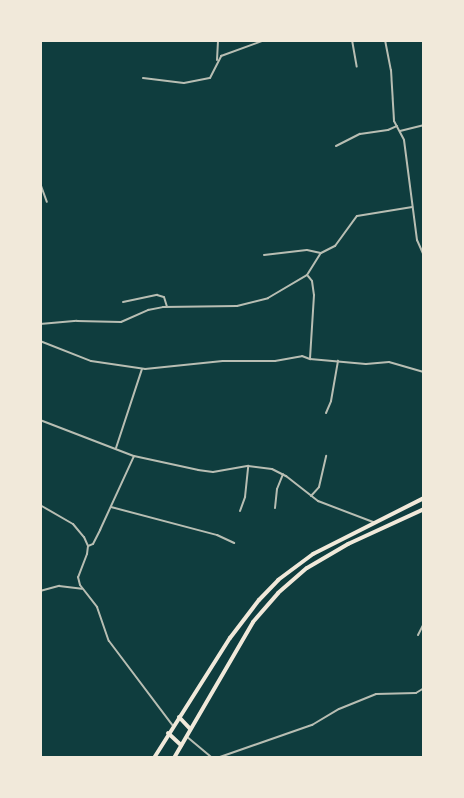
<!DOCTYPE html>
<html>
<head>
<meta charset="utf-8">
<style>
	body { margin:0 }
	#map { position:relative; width:464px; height:798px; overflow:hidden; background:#0f3d3e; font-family:"Sofia Sans Condensed",sans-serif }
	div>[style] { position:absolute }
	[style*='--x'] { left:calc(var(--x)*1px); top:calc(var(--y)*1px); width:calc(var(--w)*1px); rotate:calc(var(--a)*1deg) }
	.minor>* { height:2px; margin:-1px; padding:0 1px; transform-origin:1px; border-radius:1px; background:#b8beb3 }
	.secondary>* { height:4px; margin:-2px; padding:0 2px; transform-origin:2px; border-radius:2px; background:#f1e9da }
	span { translate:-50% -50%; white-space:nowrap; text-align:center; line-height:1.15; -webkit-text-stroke:5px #f1e9da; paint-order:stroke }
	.frame { position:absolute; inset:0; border:42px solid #f1e9da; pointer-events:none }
</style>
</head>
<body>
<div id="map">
	<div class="minor">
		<div style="--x:352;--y:40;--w:27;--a:80"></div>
		<div style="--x:385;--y:40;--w:31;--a:79"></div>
		<div style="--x:391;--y:70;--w:51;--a:86.6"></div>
		<div style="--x:394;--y:121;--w:21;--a:62"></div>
		<div style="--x:404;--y:140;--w:101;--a:82.6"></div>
		<div style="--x:417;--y:240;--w:17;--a:66"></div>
		<div style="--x:217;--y:60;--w:20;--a:-87"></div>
		<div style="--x:143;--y:78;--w:41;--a:7"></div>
		<div style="--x:184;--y:83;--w:26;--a:-11"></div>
		<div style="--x:210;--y:78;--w:25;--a:-63"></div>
		<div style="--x:221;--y:56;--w:47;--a:-20"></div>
		<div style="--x:400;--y:131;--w:25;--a:-14"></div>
		<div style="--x:336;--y:146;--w:27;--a:-27"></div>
		<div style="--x:360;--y:134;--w:28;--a:-8"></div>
		<div style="--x:388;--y:130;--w:10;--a:-24"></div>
		<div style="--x:40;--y:183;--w:20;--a:70"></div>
		<div style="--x:264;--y:255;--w:43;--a:-6.6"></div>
		<div style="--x:307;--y:250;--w:14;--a:12"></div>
		<div style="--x:308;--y:276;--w:6;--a:51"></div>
		<div style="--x:312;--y:281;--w:14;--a:82"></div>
		<div style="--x:314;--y:295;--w:64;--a:93.6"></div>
		<div style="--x:310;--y:359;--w:56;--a:5.1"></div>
		<div style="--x:366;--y:364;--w:23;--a:-5"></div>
		<div style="--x:389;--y:362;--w:36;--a:16"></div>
		<div style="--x:123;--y:302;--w:35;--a:-12"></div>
		<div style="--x:157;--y:295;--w:7;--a:16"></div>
		<div style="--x:164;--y:297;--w:10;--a:73"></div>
		<div style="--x:40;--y:324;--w:37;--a:-5"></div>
		<div style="--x:77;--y:321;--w:44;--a:1.3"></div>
		<div style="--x:121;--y:322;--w:30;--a:-24"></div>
		<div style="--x:148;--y:310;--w:15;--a:-11"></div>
		<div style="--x:163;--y:307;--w:74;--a:-0.8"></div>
		<div style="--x:237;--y:306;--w:32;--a:-14"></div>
		<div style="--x:268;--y:298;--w:45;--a:-30.5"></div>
		<div style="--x:307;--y:275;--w:26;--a:-58"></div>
		<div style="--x:321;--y:253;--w:16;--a:-27"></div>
		<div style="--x:335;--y:246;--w:37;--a:-54"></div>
		<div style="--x:357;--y:216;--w:56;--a:-9.3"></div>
		<div style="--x:40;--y:341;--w:55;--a:21.4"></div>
		<div style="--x:91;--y:361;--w:55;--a:8.4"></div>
		<div style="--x:145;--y:369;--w:78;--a:-5.9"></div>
		<div style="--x:223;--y:361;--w:52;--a:0"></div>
		<div style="--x:275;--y:361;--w:27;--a:-10"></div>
		<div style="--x:302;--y:356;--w:9;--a:21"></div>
		<div style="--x:326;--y:413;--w:13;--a:-67"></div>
		<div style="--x:331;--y:401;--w:41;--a:-80.1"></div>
		<div style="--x:40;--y:420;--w:101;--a:21"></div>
		<div style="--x:134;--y:456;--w:66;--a:12.3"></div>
		<div style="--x:198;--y:470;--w:15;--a:8"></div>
		<div style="--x:213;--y:472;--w:36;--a:-10"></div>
		<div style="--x:248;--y:466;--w:24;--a:7"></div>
		<div style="--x:272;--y:469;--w:16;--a:27"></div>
		<div style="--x:286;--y:476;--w:41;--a:38"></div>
		<div style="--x:318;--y:501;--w:59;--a:20.9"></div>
		<div style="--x:116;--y:448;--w:83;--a:-71.8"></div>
		<div style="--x:311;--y:496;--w:12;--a:-48"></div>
		<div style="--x:319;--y:487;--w:32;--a:-77"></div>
		<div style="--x:40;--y:505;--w:38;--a:30"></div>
		<div style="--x:73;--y:524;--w:17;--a:50"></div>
		<div style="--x:84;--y:537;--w:10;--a:66"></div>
		<div style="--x:88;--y:546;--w:8;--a:97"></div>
		<div style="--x:87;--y:554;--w:25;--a:111"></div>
		<div style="--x:78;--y:577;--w:8;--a:76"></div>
		<div style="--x:80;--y:585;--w:28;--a:52"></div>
		<div style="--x:97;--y:607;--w:36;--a:71"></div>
		<div style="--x:109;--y:641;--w:106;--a:53"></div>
		<div style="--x:111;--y:507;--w:110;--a:14.8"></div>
		<div style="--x:217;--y:535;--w:19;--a:25"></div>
		<div style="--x:275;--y:508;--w:19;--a:-84"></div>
		<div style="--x:277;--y:489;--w:16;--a:-68"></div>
		<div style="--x:240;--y:511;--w:15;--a:-70"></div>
		<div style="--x:245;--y:497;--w:30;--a:-84"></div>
		<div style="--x:88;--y:546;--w:5;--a:-22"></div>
		<div style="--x:93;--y:544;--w:16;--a:-63"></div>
		<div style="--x:100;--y:530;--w:81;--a:-65.3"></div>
		<div style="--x:40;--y:591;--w:20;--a:-15"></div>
		<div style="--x:59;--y:586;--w:23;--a:7"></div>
		<div style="--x:418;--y:635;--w:13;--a:-63"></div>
		<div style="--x:186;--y:736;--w:34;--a:40"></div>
		<div style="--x:217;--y:758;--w:101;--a:-19.2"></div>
		<div style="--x:312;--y:725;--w:31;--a:-31"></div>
		<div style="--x:339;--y:709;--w:40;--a:-22"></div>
		<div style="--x:376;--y:694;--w:40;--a:-1.4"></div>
		<div style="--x:416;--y:693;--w:9;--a:-32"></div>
	</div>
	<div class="secondary">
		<div style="--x:179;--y:717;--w:16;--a:47"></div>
		<div style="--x:168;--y:733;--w:18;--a:43"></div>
		<div style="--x:154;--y:758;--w:142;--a:-57.7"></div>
		<div style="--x:230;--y:638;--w:48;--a:-52.7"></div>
		<div style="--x:259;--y:600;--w:28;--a:-46"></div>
		<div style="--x:278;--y:580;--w:44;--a:-36.6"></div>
		<div style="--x:313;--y:554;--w:124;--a:-26.8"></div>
		<div style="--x:174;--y:758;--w:157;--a:-59.8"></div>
		<div style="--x:253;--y:622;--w:38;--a:-49"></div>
		<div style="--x:278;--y:593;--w:38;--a:-41"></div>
		<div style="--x:307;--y:568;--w:48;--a:-30.3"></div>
		<div style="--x:348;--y:544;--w:84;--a:-24.7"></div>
	</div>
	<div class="frame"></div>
</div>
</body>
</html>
